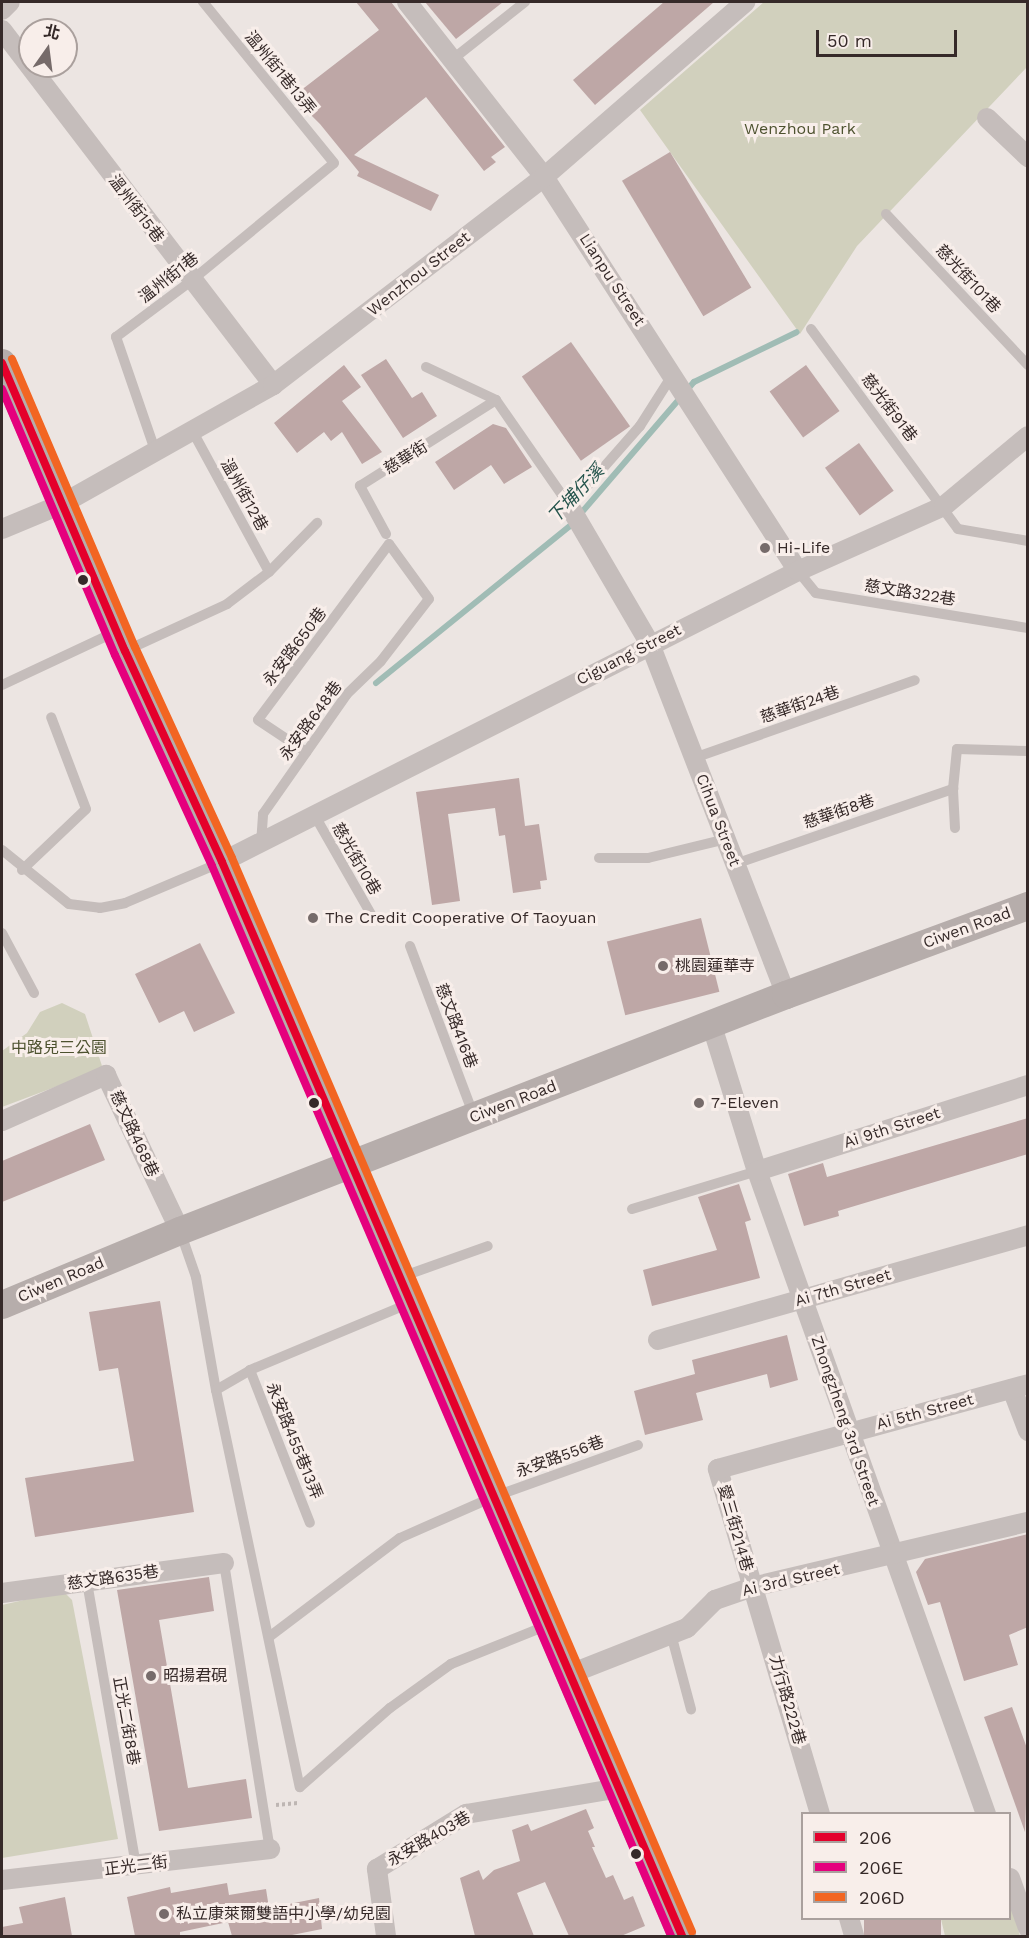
<!DOCTYPE html>
<html>
<head>
<meta charset="utf-8">
<style>
	body { margin:0 }
	#map { position:relative; width:1029px; height:1938px; overflow:hidden; background:#ece5e2; font-family:"Work Sans","Noto Sans TC",sans-serif }
	div>[style] { position:absolute }
	[style*='--x'] { left:calc(var(--x)*1px); top:calc(var(--y)*1px); width:calc(var(--w)*1px); rotate:calc(var(--a)*1deg) }
	.green>* { inset:0; background:#d1d0bd }
	.stream>* { height:6px; margin:-3px; padding:0 3px; transform-origin:3px; border-radius:3px; background:#a0bcb5 }
	.building>* { inset:0; background:#bea7a6; transform-origin:0 0 }
	.path>* { height:4px; margin-top:-2px; transform-origin:0; background:repeating-linear-gradient(90deg,#beb6b3 0 3px,transparent 0 6px) }
	.lane>* { height:10px; margin:-5px; padding:0 5px; transform-origin:5px; border-radius:5px; background:#c5bdbb }
	.street>* { height:20px; margin:-10px; padding:0 10px; transform-origin:10px; border-radius:10px; background:#c5bdbb }
	.secondary>* { height:28px; margin:-14px; padding:0 14px; transform-origin:14px; border-radius:14px; background:#b6adab }
	.bus-1>* { height:8px; margin:-4px; padding:0 4px; transform-origin:4px; border-radius:4px; background:#e4002b }
	.bus-2>* { height:8px; margin:-4px; padding:0 4px; transform-origin:4px; border-radius:4px; background:#e5007d }
	.bus-3>* { height:8px; margin:-4px; padding:0 4px; transform-origin:4px; border-radius:4px; background:#f26522 }
	.dots>* { width:16px; height:16px; translate:-50% -50%; box-sizing:border-box; border:3px solid #f8eeea; border-radius:50% }
	span { translate:-50% -50%; white-space:nowrap; text-align:center; line-height:1.15; -webkit-text-stroke:6px #f8eeea; paint-order:stroke }
	.street-label { font-size:16px; color:#362a29 }
	.park-label { font-size:16px; color:#4d522f }
	.poi-label { font-size:16px; color:#362a29 }
	.left { translate:0 -50%; text-align:left }
	.water-label { font-size:18px; color:#23534b; font-style:italic }
	.frame { position:absolute; inset:0; border:3px solid #362a29; pointer-events:none }
	.legend { position:absolute; left:801px; top:1812px; width:210px; height:108px; box-sizing:border-box; background:#f8eeea; border:2px solid #aaa09d; margin:0; padding:8px 10px; list-style:none; font-size:18px; color:#362a29 }
	.legend li { display:flex; align-items:center; gap:12px; height:30px }
	.legend b { width:30px; border:2px solid #aaa09d }
	.north { position:absolute; left:18px; top:18px; width:60px; height:60px; box-sizing:border-box; background:#f8eeea; border:2px solid #aaa09d; border-radius:50%; rotate:14deg; font-size:16px; font-weight:700; line-height:24px; text-align:center; color:#362a29 }
	.north::after { content:''; display:block; margin:auto; width:21px; height:27px; background:#766b6a; clip-path:polygon(50% 0,100% 100%,50% 72%,0 100%) }
	.scale { position:absolute; left:816px; top:30px; width:141px; height:27px; box-sizing:border-box; border:3px solid #362a29; border-top:0; padding-left:8px; font-size:18px; line-height:21px; white-space:nowrap; color:#362a29; -webkit-text-stroke:4px #f8eeea; paint-order:stroke }
</style>
</head>
<body>
<div id="map">
	<div class="green">
		<div style="clip-path:polygon(764px 2px,1027px 2px,1027px 67px,857px 246px,800px 334px,640px 110px)"></div>
		<div style="clip-path:polygon(62px 1003px,85px 1014px,103px 1069px,2px 1107px,2px 1051px,27px 1033px,40px 1012px)"></div>
		<div style="clip-path:polygon(63px 1591px,72px 1600px,118px 1839px,2px 1858px,2px 1605px)"></div>
		<div style="clip-path:polygon(1010px 1896px,1020px 1936px,945px 1936px,941px 1919px,1010px 1918px)"></div>
	</div>
	<div class="stream">
		<div style="--x:376;--y:683;--w:250;--a:-39"></div>
		<div style="--x:570;--y:526;--w:190;--a:-49.3"></div>
		<div style="--x:694;--y:382;--w:114;--a:-25.9"></div>
	</div>
	<div class="building">
		<div style="clip-path:polygon(356px 2px,391px 2px,505px 147px,491px 157px,496px 162px,484px 171px,426px 97px,354px 155px,439px 195px,431px 211px,357px 176px,359px 172px,320px 124px,307px 111px,304px 114px,291px 98px,379px 30px)"></div>
		<div style="clip-path:polygon(425px 2px,503px 2px,456px 39px)"></div>
		<div style="clip-path:polygon(664px 2px,714px 2px,595px 105px,573px 80px)"></div>
		<div style="left:670px;top:152px;width:158px;height:56px;rotate:59deg"></div>
		<div style="left:571px;top:342px;width:103px;height:60px;rotate:55deg"></div>
		<div style="clip-path:polygon(386px 359px,412px 398px,422px 392px,437px 416px,403px 438px,361px 375px)"></div>
		<div style="clip-path:polygon(344px 365px,361px 387px,342px 401px,382px 452px,362px 464px,342px 432px,331px 441px,324px 432px,297px 453px,274px 423px)"></div>
		<div style="left:806px;top:365px;width:57px;height:45px;rotate:54deg"></div>
		<div style="clip-path:polygon(493px 424px,506px 428px,532px 467px,504px 484px,491px 465px,454px 490px,435px 462px)"></div>
		<div style="left:859px;top:443px;width:59px;height:42px;rotate:54deg"></div>
		<div style="clip-path:polygon(519px 778px,525px 826px,539px 824px,547px 880px,540px 881px,541px 889px,513px 893px,505px 835px,499px 836px,495px 808px,448px 814px,460px 901px,432px 905px,416px 792px)"></div>
		<div style="left:701px;top:918px;width:76px;height:97px;rotate:76deg"></div>
		<div style="clip-path:polygon(200px 943px,235px 1013px,194px 1032px,184px 1011px,159px 1023px,135px 974px)"></div>
		<div style="clip-path:polygon(1028px 1118px,1028px 1154px,838px 1211px,839px 1216px,804px 1226px,788px 1174px,823px 1163px,827px 1177px)"></div>
		<div style="clip-path:polygon(90px 1124px,105px 1160px,2px 1202px,2px 1161px)"></div>
		<div style="clip-path:polygon(739px 1184px,751px 1220px,745px 1222px,760px 1278px,652px 1306px,643px 1270px,717px 1250px,698px 1197px)"></div>
		<div style="clip-path:polygon(160px 1301px,194px 1512px,35px 1537px,25px 1478px,134px 1461px,118px 1368px,99px 1371px,89px 1312px)"></div>
		<div style="clip-path:polygon(787px 1335px,798px 1380px,770px 1388px,767px 1374px,696px 1393px,703px 1420px,645px 1435px,634px 1391px,695px 1374px,692px 1360px)"></div>
		<div style="clip-path:polygon(1028px 1534px,1028px 1627px,1009px 1635px,1018px 1665px,964px 1681px,940px 1602px,928px 1605px,916px 1572px,925px 1559px)"></div>
		<div style="clip-path:polygon(209px 1577px,214px 1611px,159px 1620px,188px 1788px,246px 1779px,252px 1818px,159px 1831px,117px 1590px)"></div>
		<div style="clip-path:polygon(1012px 1707px,1028px 1751px,1025px 1832px,984px 1717px)"></div>
		<div style="clip-path:polygon(586px 1809px,594px 1828px,588px 1831px,595px 1847px,592px 1847px,606px 1878px,613px 1875px,624px 1900px,633px 1896px,645px 1926px,621px 1936px,569px 1936px,545px 1882px,517px 1893px,534px 1936px,475px 1936px,460px 1878px,479px 1870px,483px 1880px,494px 1870px,520px 1861px,512px 1830px,528px 1824px,531px 1831px)"></div>
		<div style="clip-path:polygon(227px 1883px,229px 1895px,266px 1889px,269px 1908px,319px 1898px,322px 1929px,287px 1936px,232px 1936px,228px 1922px,180px 1932px,180px 1936px,135px 1936px,127px 1897px,170px 1887px,171px 1893px)"></div>
		<div style="clip-path:polygon(65px 1897px,72px 1936px,2px 1936px,2px 1927px,23px 1923px,19px 1907px)"></div>
		<div style="left:864px;top:1918px;width:77px;height:18px"></div>
	</div>
	<div class="path">
		<div style="--x:276;--y:1805;--w:22;--a:-5"></div>
	</div>
	<div class="lane">
		<div style="--x:453;--y:59;--w:92;--a:-38.4"></div>
		<div style="--x:886;--y:214;--w:207;--a:46.8"></div>
		<div style="--x:811;--y:329;--w:248;--a:53.7"></div>
		<div style="--x:958;--y:529;--w:71;--a:9.7"></div>
		<div style="--x:426;--y:367;--w:77;--a:25.2"></div>
		<div style="--x:496;--y:400;--w:124;--a:55.2"></div>
		<div style="--x:567;--y:502;--w:18;--a:-34"></div>
		<div style="--x:582;--y:492;--w:88;--a:-48.7"></div>
		<div style="--x:640;--y:426;--w:62;--a:-57.6"></div>
		<div style="--x:193;--y:432;--w:159;--a:61.5"></div>
		<div style="--x:156;--y:453;--w:123;--a:-109"></div>
		<div style="--x:116;--y:337;--w:94;--a:-36.7"></div>
		<div style="--x:191;--y:281;--w:185;--a:-39.5"></div>
		<div style="--x:334;--y:163;--w:208;--a:-129.1"></div>
		<div style="--x:386;--y:534;--w:55;--a:-118.4"></div>
		<div style="--x:360;--y:486;--w:161;--a:-32.3"></div>
		<div style="--x:798;--y:571;--w:28;--a:51"></div>
		<div style="--x:816;--y:593;--w:215;--a:9.4"></div>
		<div style="--x:125;--y:651;--w:112;--a:-24.7"></div>
		<div style="--x:227;--y:604;--w:53;--a:-37.3"></div>
		<div style="--x:269;--y:572;--w:69;--a:-45.6"></div>
		<div style="--x:2;--y:685;--w:125;--a:-25.1"></div>
		<div style="--x:694;--y:758;--w:234;--a:-19.4"></div>
		<div style="--x:315;--y:816;--w:115;--a:60.3"></div>
		<div style="--x:955;--y:828;--w:39;--a:-93"></div>
		<div style="--x:953;--y:789;--w:40;--a:-84.3"></div>
		<div style="--x:957;--y:749;--w:71;--a:1.6"></div>
		<div style="--x:261;--y:844;--w:30;--a:-86"></div>
		<div style="--x:263;--y:814;--w:146;--a:-55"></div>
		<div style="--x:347;--y:694;--w:47;--a:-44.1"></div>
		<div style="--x:381;--y:661;--w:78;--a:-52.3"></div>
		<div style="--x:429;--y:599;--w:68;--a:-126"></div>
		<div style="--x:389;--y:544;--w:219;--a:126.7"></div>
		<div style="--x:258;--y:720;--w:58;--a:33.7"></div>
		<div style="--x:2;--y:850;--w:86;--a:38.9"></div>
		<div style="--x:69;--y:904;--w:31;--a:7"></div>
		<div style="--x:100;--y:908;--w:25;--a:-11"></div>
		<div style="--x:125;--y:903;--w:105;--a:-22.9"></div>
		<div style="--x:599;--y:858;--w:49;--a:0"></div>
		<div style="--x:648;--y:858;--w:80;--a:-13.7"></div>
		<div style="--x:735;--y:864;--w:231;--a:-19"></div>
		<div style="--x:22;--y:870;--w:88;--a:-43.6"></div>
		<div style="--x:86;--y:809;--w:98;--a:-110.8"></div>
		<div style="--x:2;--y:933;--w:68;--a:61.9"></div>
		<div style="--x:410;--y:946;--w:179;--a:69.4"></div>
		<div style="--x:632;--y:1209;--w:131;--a:-16.9"></div>
		<div style="--x:180;--y:1231;--w:49;--a:70.8"></div>
		<div style="--x:196;--y:1277;--w:115;--a:80"></div>
		<div style="--x:216;--y:1390;--w:406;--a:78.1"></div>
		<div style="--x:401;--y:1277;--w:92;--a:-19.6"></div>
		<div style="--x:250;--y:1370;--w:164;--a:68.6"></div>
		<div style="--x:216;--y:1390;--w:39;--a:-30"></div>
		<div style="--x:250;--y:1370;--w:173;--a:-22.7"></div>
		<div style="--x:224;--y:1563;--w:290;--a:80.9"></div>
		<div style="--x:87;--y:1582;--w:288;--a:80.2"></div>
		<div style="--x:671;--y:1634;--w:78;--a:75.1"></div>
		<div style="--x:269;--y:1637;--w:164;--a:-37.1"></div>
		<div style="--x:400;--y:1538;--w:102;--a:-23.8"></div>
		<div style="--x:493;--y:1497;--w:154;--a:-19.7"></div>
		<div style="--x:300;--y:1787;--w:120;--a:-41.3"></div>
		<div style="--x:390;--y:1708;--w:75;--a:-35.8"></div>
		<div style="--x:451;--y:1664;--w:105;--a:-21.9"></div>
	</div>
	<div class="street">
		<div style="--x:407;--y:2;--w:222;--a:51.9"></div>
		<div style="--x:544;--y:177;--w:469;--a:57.2"></div>
		<div style="--x:2;--y:10;--w:11;--a:-45"></div>
		<div style="--x:2;--y:30;--w:447;--a:52.6"></div>
		<div style="--x:987;--y:118;--w:57;--a:43.6"></div>
		<div style="--x:567;--y:502;--w:164;--a:59.7"></div>
		<div style="--x:650;--y:644;--w:376;--a:68.8"></div>
		<div style="--x:2;--y:529;--w:65;--a:-22.6"></div>
		<div style="--x:62;--y:504;--w:242;--a:-29.4"></div>
		<div style="--x:273;--y:385;--w:342;--a:-37.5"></div>
		<div style="--x:544;--y:177;--w:267;--a:-41"></div>
		<div style="--x:222;--y:862;--w:645;--a:-26.8"></div>
		<div style="--x:798;--y:571;--w:160;--a:-24"></div>
		<div style="--x:944;--y:506;--w:109;--a:-39.8"></div>
		<div style="--x:712;--y:1026;--w:152;--a:72.8"></div>
		<div style="--x:757;--y:1171;--w:683;--a:70.4"></div>
		<div style="--x:2;--y:1121;--w:114;--a:-23.9"></div>
		<div style="--x:106;--y:1075;--w:173;--a:64.6"></div>
		<div style="--x:757;--y:1171;--w:284;--a:-17.6"></div>
		<div style="--x:658;--y:1340;--w:385;--a:-15.8"></div>
		<div style="--x:1012;--y:1389;--w:45;--a:69.1"></div>
		<div style="--x:2;--y:1593;--w:224;--a:-7.7"></div>
		<div style="--x:570;--y:1674;--w:126;--a:-21.5"></div>
		<div style="--x:687;--y:1628;--w:40;--a:-45"></div>
		<div style="--x:715;--y:1600;--w:39;--a:-19"></div>
		<div style="--x:752;--y:1587;--w:284;--a:-13.3"></div>
		<div style="--x:820;--y:1814;--w:360;--a:-106.5"></div>
		<div style="--x:718;--y:1469;--w:321;--a:-15.3"></div>
		<div style="--x:1010;--y:1878;--w:53;--a:70.2"></div>
		<div style="--x:2;--y:1880;--w:270;--a:-6.6"></div>
		<div style="--x:849;--y:1918;--w:19;--a:74"></div>
		<div style="--x:386;--y:1936;--w:68;--a:-97.7"></div>
		<div style="--x:377;--y:1869;--w:105;--a:-31.7"></div>
		<div style="--x:466;--y:1814;--w:155;--a:-9.6"></div>
	</div>
	<div class="secondary">
		<div style="--x:2;--y:363;--w:313;--a:66.9"></div>
		<div style="--x:125;--y:651;--w:232;--a:65.3"></div>
		<div style="--x:222;--y:862;--w:1168;--a:66.81"></div>
		<div style="--x:2;--y:1305;--w:193;--a:-22.6"></div>
		<div style="--x:180;--y:1231;--w:650;--a:-21.28"></div>
		<div style="--x:786;--y:995;--w:258;--a:-20.2"></div>
	</div>
	<div class="bus-1">
		<div style="--x:2;--y:363;--w:313;--a:66.9"></div>
		<div style="--x:125;--y:651;--w:232;--a:65.3"></div>
		<div style="--x:222;--y:862;--w:1168;--a:66.81"></div>
	</div>
	<div class="bus-2">
		<div style="--x:2;--y:389;--w:289;--a:67"></div>
		<div style="--x:115;--y:655;--w:232;--a:65.3"></div>
		<div style="--x:212;--y:866;--w:1164;--a:66.78"></div>
	</div>
	<div class="bus-3">
		<div style="--x:12;--y:359;--w:313;--a:66.9"></div>
		<div style="--x:135;--y:647;--w:232;--a:65.3"></div>
		<div style="--x:232;--y:858;--w:1168;--a:66.81"></div>
	</div>
	<div class="dots">
		<div style="left:765px;top:548px;background:#766b6a"></div>
		<div style="left:83px;top:580px;background:#362a29"></div>
		<div style="left:313px;top:918px;background:#766b6a"></div>
		<div style="left:663px;top:966px;background:#766b6a"></div>
		<div style="left:314px;top:1103px;background:#362a29"></div>
		<div style="left:699px;top:1103px;background:#766b6a"></div>
		<div style="left:151px;top:1676px;background:#766b6a"></div>
		<div style="left:636px;top:1854px;background:#362a29"></div>
		<div style="left:164px;top:1914px;background:#766b6a"></div>
	</div>
	<div class="street-label">
		<span style="left:280px;top:73px;rotate:51deg">溫州街1巷13弄</span>
		<span style="left:136px;top:209px;rotate:53deg">溫州街15巷</span>
		<span style="left:419px;top:274px;rotate:-38deg">Wenzhou Street</span>
		<span style="left:169px;top:278px;rotate:-38deg">溫州街1巷</span>
		<span style="left:968px;top:279px;rotate:47deg">慈光街101巷</span>
		<span style="left:612px;top:280px;rotate:57deg">Lianpu Street</span>
		<span style="left:889px;top:408px;rotate:53deg">慈光街91巷</span>
		<span style="left:406px;top:458px;rotate:-32deg">慈華街</span>
		<span style="left:244px;top:495px;rotate:61deg">溫州街12巷</span>
		<span style="left:910px;top:593px;rotate:9deg">慈文路322巷</span>
		<span style="left:295px;top:647px;rotate:-53deg">永安路650巷</span>
		<span style="left:629px;top:655px;rotate:-27deg">Ciguang Street</span>
		<span style="left:800px;top:705px;rotate:-19deg">慈華街24巷</span>
		<span style="left:311px;top:721px;rotate:-54deg">永安路648巷</span>
		<span style="left:839px;top:812px;rotate:-19deg">慈華街8巷</span>
		<span style="left:718px;top:820px;rotate:69deg">Cihua Street</span>
		<span style="left:356px;top:859px;rotate:60deg">慈光街10巷</span>
		<span style="left:967px;top:928px;rotate:-20deg">Ciwen Road</span>
		<span style="left:456px;top:1026px;rotate:69deg">慈文路416巷</span>
		<span style="left:513px;top:1102px;rotate:-21deg">Ciwen Road</span>
		<span style="left:892px;top:1128px;rotate:-18deg">Ai 9th Street</span>
		<span style="left:134px;top:1134px;rotate:65deg">慈文路468巷</span>
		<span style="left:61px;top:1280px;rotate:-23deg">Ciwen Road</span>
		<span style="left:843px;top:1288px;rotate:-16deg">Ai 7th Street</span>
		<span style="left:925px;top:1412px;rotate:-15deg">Ai 5th Street</span>
		<span style="left:845px;top:1421px;rotate:71deg">Zhongzheng 3rd Street</span>
		<span style="left:294px;top:1441px;rotate:68deg">永安路455巷13弄</span>
		<span style="left:560px;top:1457px;rotate:-20deg">永安路556巷</span>
		<span style="left:735px;top:1528px;rotate:74deg">愛三街214巷</span>
		<span style="left:113px;top:1578px;rotate:-8deg">慈文路635巷</span>
		<span style="left:791px;top:1580px;rotate:-13deg">Ai 3rd Street</span>
		<span style="left:787px;top:1700px;rotate:74deg">力行路222巷</span>
		<span style="left:126px;top:1721px;rotate:80deg">正光二街8巷</span>
		<span style="left:429px;top:1839px;rotate:-30deg">永安路403巷</span>
		<span style="left:136px;top:1866px;rotate:-7deg">正光二街</span>
	</div>
	<div class="park-label">
		<span style="left:800px;top:129px">Wenzhou Park</span>
		<span style="left:59px;top:1048px">中路兒三公園</span>
	</div>
	<div class="poi-label">
		<span class="left" style="left:777px;top:548px">Hi-Life</span>
		<span class="left" style="left:325px;top:918px">The Credit Cooperative Of Taoyuan</span>
		<span class="left" style="left:675px;top:966px">桃園蓮華寺</span>
		<span class="left" style="left:711px;top:1103px">7-Eleven</span>
		<span class="left" style="left:163px;top:1676px">昭揚君硯</span>
		<span class="left" style="left:176px;top:1914px">私立康萊爾雙語中小學/幼兒園</span>
	</div>
	<div class="water-label">
		<span style="left:576px;top:494px;rotate:-47deg">下埔仔溪</span>
	</div>
	<div class="frame"></div>
	<ul class="legend">
	<li><b style="height:8px;background:#e4002b"></b>206</li>
	<li><b style="height:8px;background:#e5007d"></b>206E</li>
	<li><b style="height:8px;background:#f26522"></b>206D</li>
	</ul>
	<div class="north">北</div>
	<div class="scale">50 m</div>
</div>
</body>
</html>
